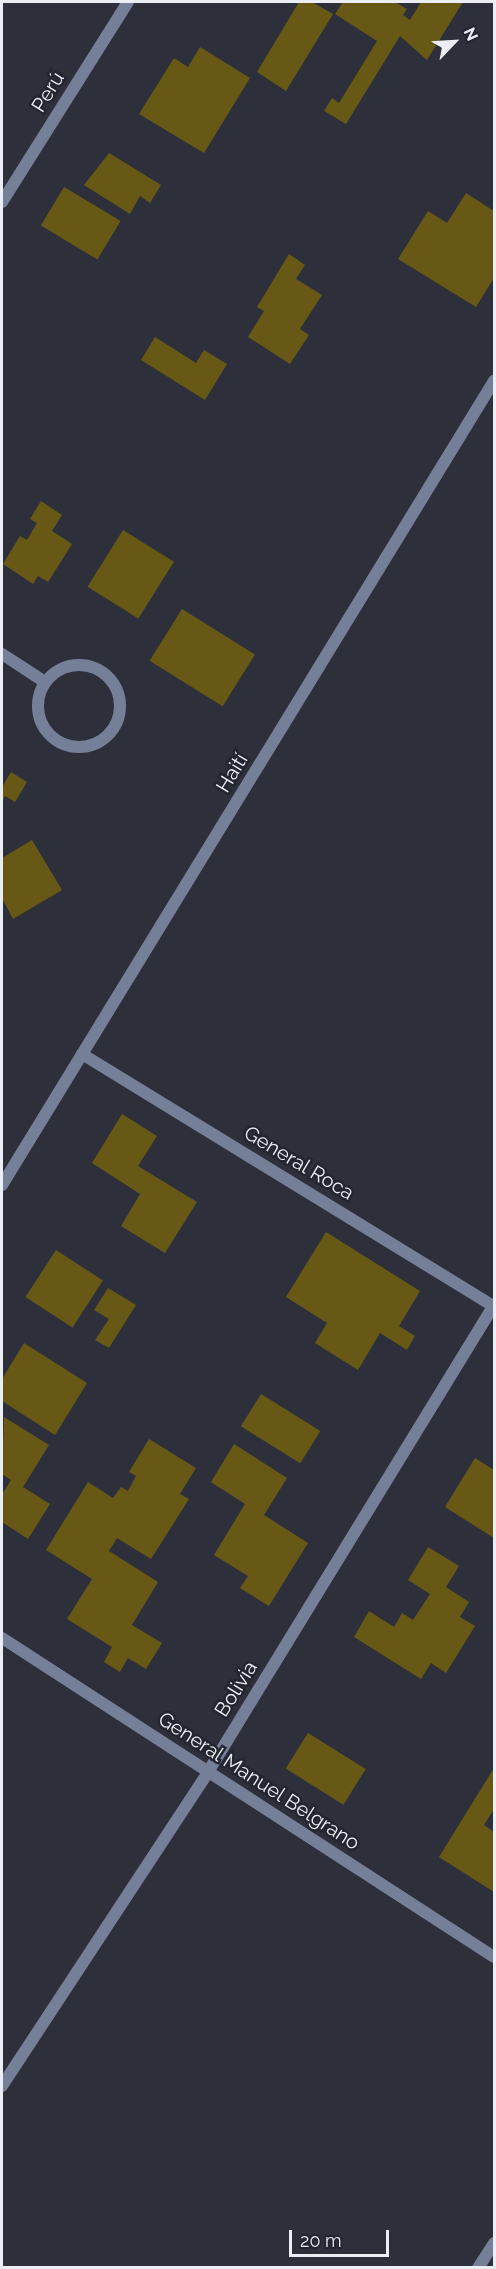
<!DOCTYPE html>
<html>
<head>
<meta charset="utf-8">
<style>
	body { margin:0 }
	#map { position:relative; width:496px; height:2269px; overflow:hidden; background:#2d303a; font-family:Raleway,sans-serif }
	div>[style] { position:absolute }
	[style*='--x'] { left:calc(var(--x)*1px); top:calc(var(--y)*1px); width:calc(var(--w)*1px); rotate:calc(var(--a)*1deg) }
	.building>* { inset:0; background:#675915; transform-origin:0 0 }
	.service>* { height:12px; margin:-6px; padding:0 6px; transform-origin:6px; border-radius:6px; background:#767f98 }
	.service>.ring { margin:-6px; padding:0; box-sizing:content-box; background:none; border:12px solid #767f98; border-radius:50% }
	.minor>* { height:12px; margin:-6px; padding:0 6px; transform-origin:6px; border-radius:6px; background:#767f98 }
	span { translate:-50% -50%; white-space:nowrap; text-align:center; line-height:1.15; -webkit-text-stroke:5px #232630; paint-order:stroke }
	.street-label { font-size:20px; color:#ebeef4 }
	.frame { position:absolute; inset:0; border:3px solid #ebeef4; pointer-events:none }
	.north { position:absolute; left:424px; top:12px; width:60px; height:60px; -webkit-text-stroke:4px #232630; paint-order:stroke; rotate:65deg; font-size:16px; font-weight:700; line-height:24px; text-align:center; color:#ebeef4 }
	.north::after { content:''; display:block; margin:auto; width:21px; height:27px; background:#ebeef4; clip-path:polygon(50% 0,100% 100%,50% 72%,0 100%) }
	.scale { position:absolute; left:289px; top:2230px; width:100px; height:27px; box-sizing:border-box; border:3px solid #ebeef4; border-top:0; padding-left:8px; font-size:18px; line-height:21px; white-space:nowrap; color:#ebeef4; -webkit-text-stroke:4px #232630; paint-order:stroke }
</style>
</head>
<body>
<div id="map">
	<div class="building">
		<div style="clip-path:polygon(299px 2px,312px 2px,333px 14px,286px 91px,257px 72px)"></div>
		<div style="clip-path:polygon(343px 2px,395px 2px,407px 9px,403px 15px,410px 20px,421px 2px,463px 2px,427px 60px,400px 36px,346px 124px,324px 111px,332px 98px,339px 103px,377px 41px,335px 14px)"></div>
		<div style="clip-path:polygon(200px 47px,250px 78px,204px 153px,139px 114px,174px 58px,188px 67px)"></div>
		<div style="clip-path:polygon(109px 153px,161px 185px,150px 203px,140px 196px,130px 214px,84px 185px)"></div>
		<div style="left:64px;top:187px;width:66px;height:45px;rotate:31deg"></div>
		<div style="clip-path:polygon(466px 193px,494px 211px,494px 278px,476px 307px,398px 259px,428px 211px,447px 223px)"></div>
		<div style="clip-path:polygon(289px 254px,305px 265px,296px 279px,322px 295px,300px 329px,309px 335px,290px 364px,248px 337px,264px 311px,257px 307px)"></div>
		<div style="clip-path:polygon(155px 337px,196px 363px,204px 350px,227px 364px,205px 400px,141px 360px)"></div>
		<div style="clip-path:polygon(41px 501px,62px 515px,52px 531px,72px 544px,48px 582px,38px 576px,33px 584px,3px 564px,20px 536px,27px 540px,37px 523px,30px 519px)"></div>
		<div style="left:123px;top:530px;width:60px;height:67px;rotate:32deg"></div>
		<div style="left:182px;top:609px;width:86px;height:61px;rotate:32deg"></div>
		<div style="clip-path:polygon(11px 772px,27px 782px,15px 802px,5px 796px,2px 802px,2px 787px)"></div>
		<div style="clip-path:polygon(32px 840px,62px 890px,13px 919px,2px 898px,2px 858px)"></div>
		<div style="clip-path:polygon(122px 1114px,157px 1136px,138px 1166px,197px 1202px,165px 1253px,121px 1226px,140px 1194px,92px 1163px)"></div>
		<div style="clip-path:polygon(326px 1232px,420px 1291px,399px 1326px,415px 1336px,407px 1350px,380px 1333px,358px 1370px,315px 1343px,327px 1323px,286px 1297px)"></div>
		<div style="left:56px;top:1250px;width:56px;height:56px;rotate:33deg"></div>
		<div style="clip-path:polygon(108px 1288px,136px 1305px,109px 1348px,95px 1340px,109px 1319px,94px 1310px)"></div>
		<div style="clip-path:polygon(24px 1343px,87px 1383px,55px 1435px,2px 1401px,2px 1379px)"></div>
		<div style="left:261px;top:1394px;width:70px;height:38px;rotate:32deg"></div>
		<div style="clip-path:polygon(4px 1417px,49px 1445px,23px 1487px,50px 1504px,28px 1539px,2px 1522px,2px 1494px,11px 1480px,2px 1474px)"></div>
		<div style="clip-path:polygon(149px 1439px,196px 1468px,180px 1494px,189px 1499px,151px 1559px,117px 1538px,109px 1551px,158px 1582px,132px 1625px,162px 1643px,146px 1669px,128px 1658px,120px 1672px,104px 1662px,112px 1647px,67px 1619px,92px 1579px,46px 1550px,88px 1482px,113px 1498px,121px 1487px,128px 1491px,136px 1476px,129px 1472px)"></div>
		<div style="clip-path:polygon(234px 1444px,287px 1478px,264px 1515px,308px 1543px,269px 1606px,240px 1588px,248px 1576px,214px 1555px,245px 1504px,211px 1482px)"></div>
		<div style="clip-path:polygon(475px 1458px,494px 1470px,494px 1538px,445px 1507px)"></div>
		<div style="clip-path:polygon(428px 1547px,459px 1566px,446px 1587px,469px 1602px,460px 1617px,475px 1626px,446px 1673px,431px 1663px,421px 1679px,354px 1637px,369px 1611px,394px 1627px,402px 1613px,413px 1620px,430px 1594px,408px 1580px)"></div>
		<div style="left:308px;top:1733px;width:68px;height:42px;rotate:32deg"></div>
		<div style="clip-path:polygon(494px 1768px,494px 1809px,484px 1825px,494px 1832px,494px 1892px,439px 1857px)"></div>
	</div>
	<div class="service">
		<div style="--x:2;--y:654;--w:51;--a:33.1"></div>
		<div class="ring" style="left:38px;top:665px;width:70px;height:70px"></div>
	</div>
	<div class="minor">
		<div style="--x:2;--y:202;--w:236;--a:-57.8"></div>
		<div style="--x:82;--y:1054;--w:483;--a:31.5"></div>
		<div style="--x:2;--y:1185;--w:943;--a:-58.54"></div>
		<div style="--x:2;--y:1638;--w:586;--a:32.96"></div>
		<div style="--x:2;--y:2086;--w:376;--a:-56.7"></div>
		<div style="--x:208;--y:1772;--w:548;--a:-58.52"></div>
		<div style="--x:478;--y:2268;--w:30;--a:-57"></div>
	</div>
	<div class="street-label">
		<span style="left:48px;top:92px;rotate:-58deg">Perú</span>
		<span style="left:232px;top:773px;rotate:-59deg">Haití</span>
		<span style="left:299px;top:1163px;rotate:31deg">General Roca</span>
		<span style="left:236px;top:1689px;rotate:-58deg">Bolivia</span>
		<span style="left:259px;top:1781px;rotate:33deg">General Manuel Belgrano</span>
	</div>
	<div class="frame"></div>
	<div class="north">N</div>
	<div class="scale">20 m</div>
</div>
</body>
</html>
